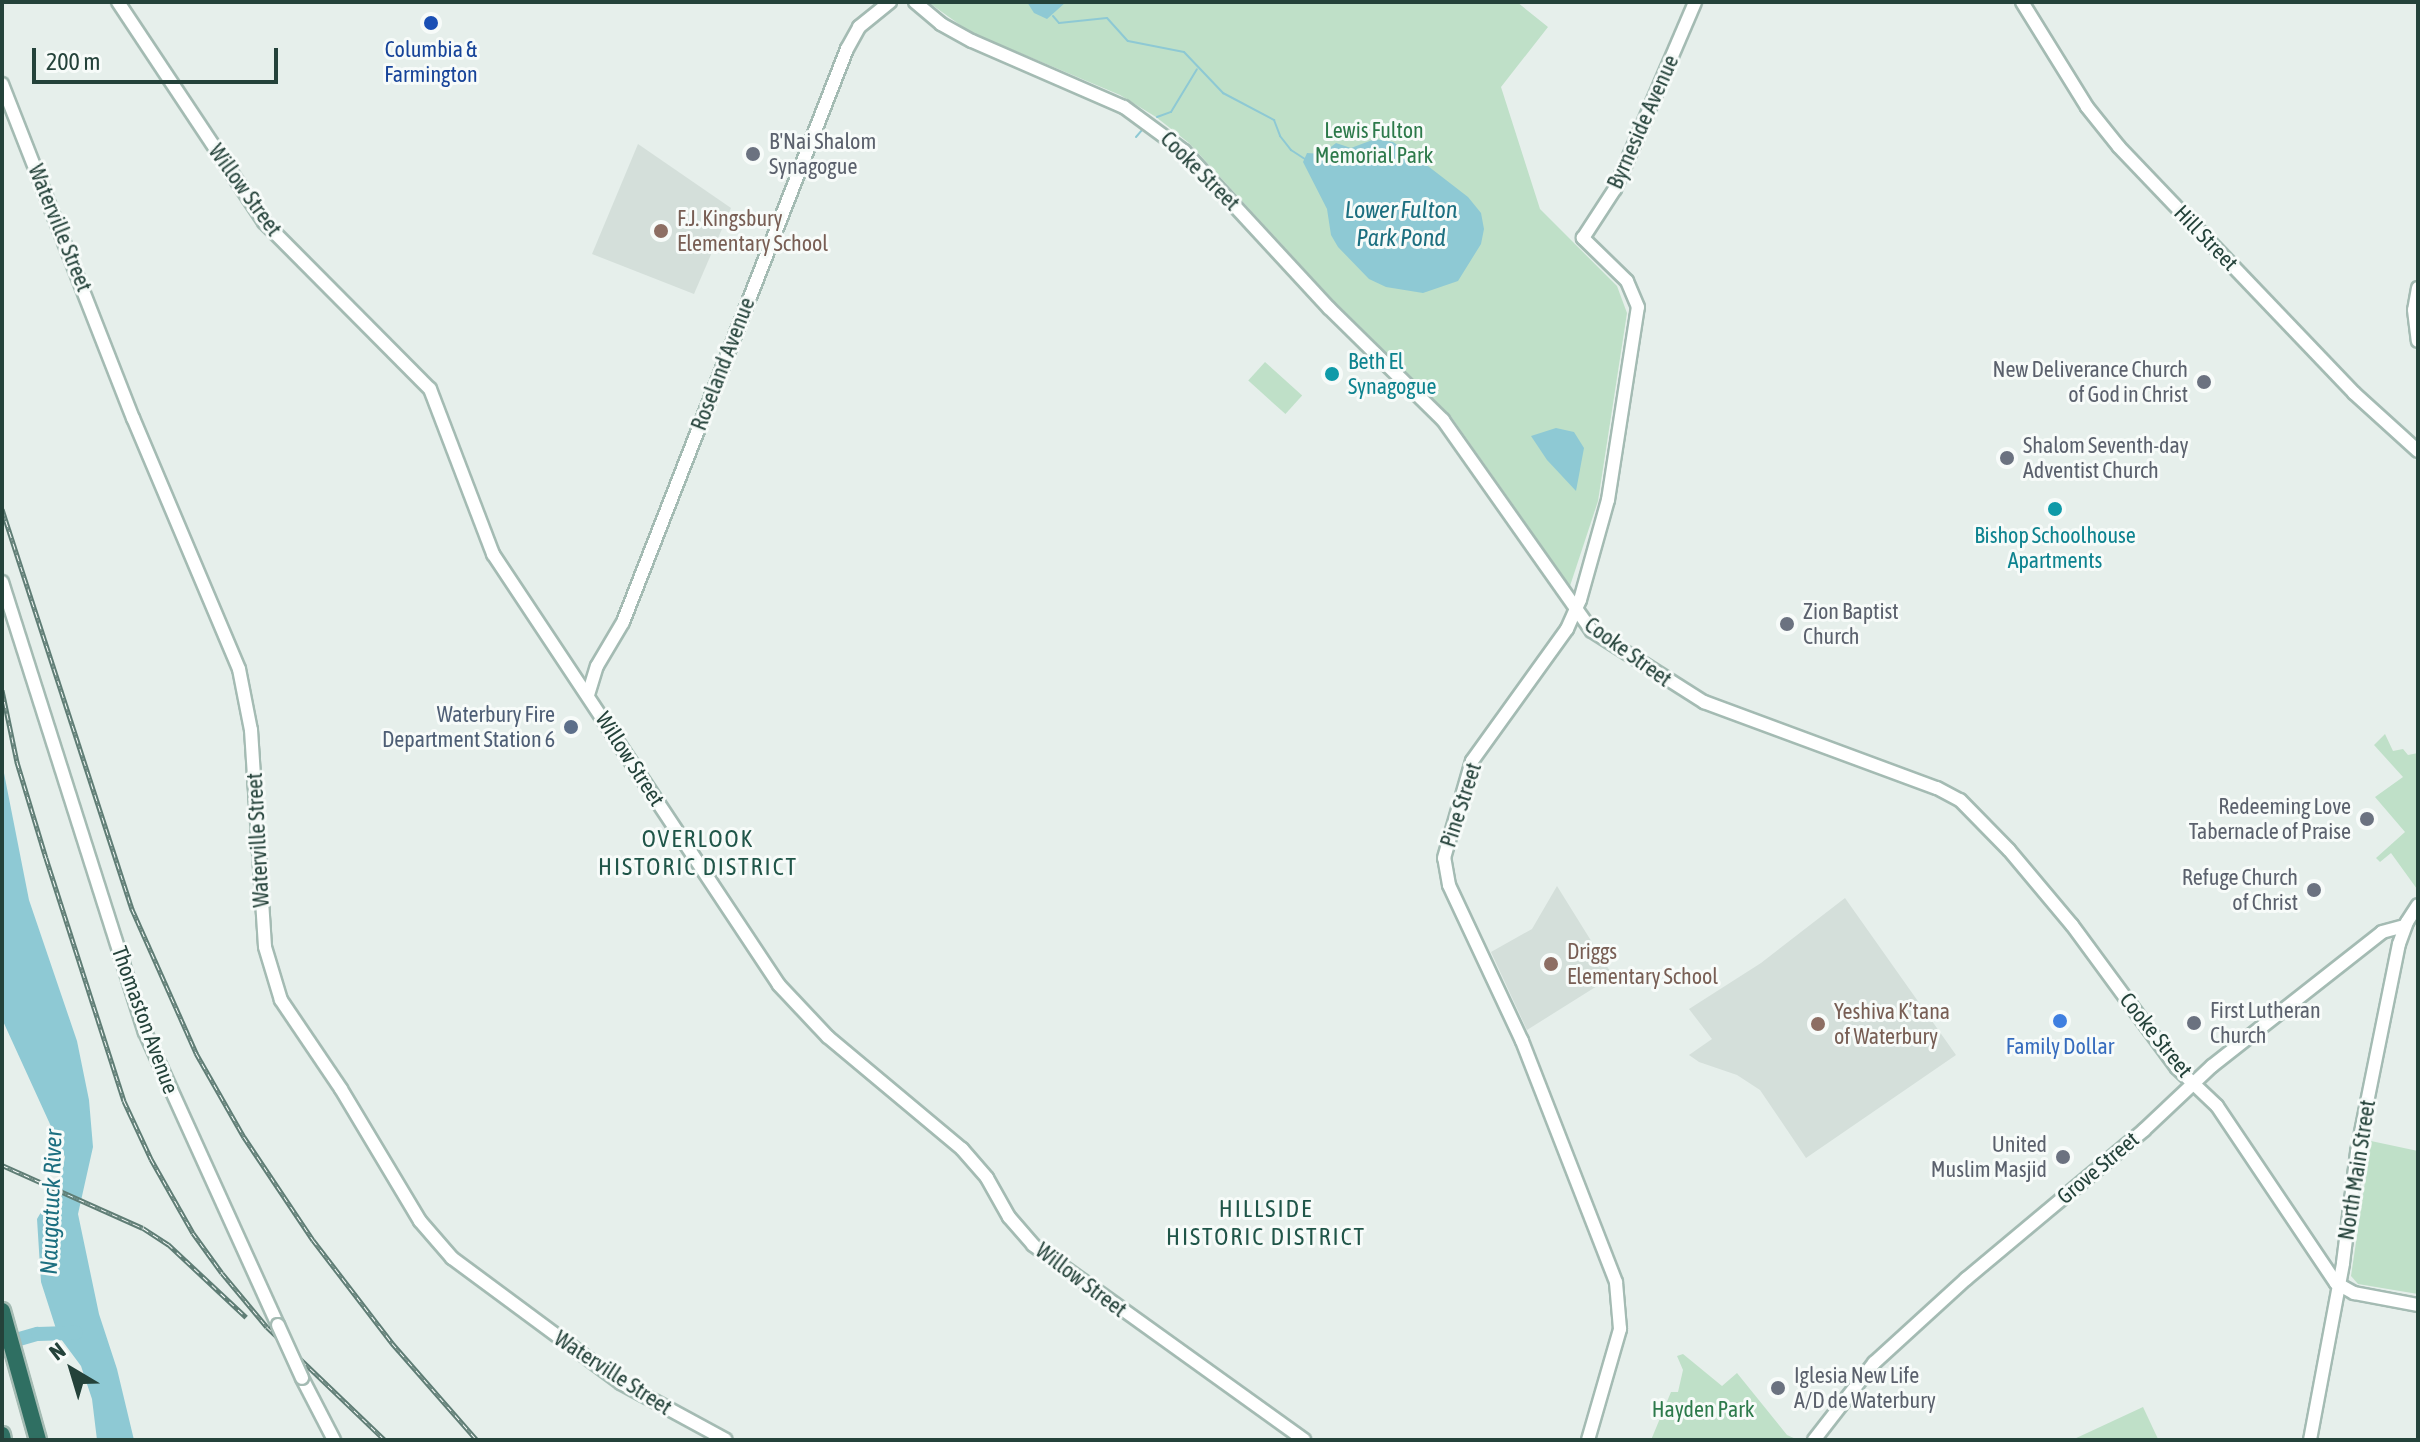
<!DOCTYPE html>
<html>
<head>
<meta charset="utf-8">
<style>
	body { margin:0 }
	#map { position:relative; width:2420px; height:1442px; overflow:hidden; background:#e6efeb; font-family:"Asap Condensed",sans-serif }
	div>[style] { position:absolute }
	[style*='--x'] { left:calc(var(--x)*1px); top:calc(var(--y)*1px); width:calc(var(--w)*1px); rotate:calc(var(--a)*1deg) }
	.built>* { inset:0; background:#d4dfda }
	.green>* { inset:0; background:#bfe0c8; transform-origin:0 0 }
	.water>* { inset:0; background:#8ec9d4 }
	.stream>* { height:2px; margin:-1px; padding:0 1px; transform-origin:1px; border-radius:1px; background:#8ec9d4 }
	.river>* { height:14px; margin:-7px; padding:0 7px; transform-origin:7px; border-radius:7px; background:#8ec9d4 }
	.roads { filter:drop-shadow(2px 0 #a4bbb3) drop-shadow(-2px 0 #a4bbb3) drop-shadow(0 2px #a4bbb3) drop-shadow(0 -2px #a4bbb3) }
	.secondary>* { height:12px; margin:-6px; padding:0 6px; transform-origin:6px; border-radius:6px; background:#fff }
	.highway>* { height:16px; margin:-8px; padding:0 8px; transform-origin:8px; border-radius:8px; background:#2f6f62 }
	.rail>* { height:5px; margin-top:-2.5px; transform-origin:0; background:repeating-linear-gradient(90deg,#f7fbf9 0 6px,#5f7d75 0 12px); box-sizing:border-box; border-block:2px solid #5f7d75 }
	.bridges { filter:drop-shadow(2px 0 #a4bbb3) drop-shadow(-2px 0 #a4bbb3) drop-shadow(0 2px #a4bbb3) drop-shadow(0 -2px #a4bbb3) }
	.secondary-bridge>* { height:12px; margin:-6px; padding:0 6px; transform-origin:6px; border-radius:6px; background:#fff }
	.dots>* { width:22px; height:22px; translate:-50% -50%; box-sizing:border-box; border:4px solid #f7fbf9; border-radius:50% }
	span { translate:-50% -50%; white-space:nowrap; text-align:center; line-height:1.15; -webkit-text-stroke:6px #f7fbf9; paint-order:stroke }
	.transit-label { font-size:22px; color:#164399 }
	.street-label { font-size:22px; color:#24423a }
	.park-label { font-size:22px; color:#2d7a4b }
	.worship-label { font-size:22px; color:#5b616d }
	.left { translate:0 -50%; text-align:left }
	.right { translate:-100% -50%; text-align:right }
	.education-label { font-size:22px; color:#785e54 }
	.culture-label { font-size:22px; color:#0d838f }
	.service-label { font-size:22px; color:#4e5e75 }
	.shop-label { font-size:22px; color:#366cbe }
	.water-label { font-size:24px; color:#1c6f80; font-style:italic }
	.neighbourhood-label { font-size:24px; color:#1f5548; letter-spacing:2px }
	.frame { position:absolute; inset:0; border:4px solid #24423a; pointer-events:none }
	.north { position:absolute; left:32px; top:1330px; width:80px; height:80px; -webkit-text-stroke:6px #f7fbf9; paint-order:stroke; rotate:322deg; font-size:22px; font-weight:700; line-height:32px; text-align:center; color:#24423a }
	.north::after { content:''; display:block; margin:auto; width:28px; height:36px; background:#24423a; clip-path:polygon(50% 0,100% 100%,50% 72%,0 100%) }
	.scale { position:absolute; left:32px; top:48px; width:246px; height:36px; box-sizing:border-box; border:4px solid #24423a; border-top:0; padding-left:10px; font-size:24px; line-height:28px; white-space:nowrap; color:#24423a; -webkit-text-stroke:6px #f7fbf9; paint-order:stroke }
</style>
</head>
<body>
<div id="map">
	<div class="built">
		<div style="clip-path:polygon(638px 144px,731px 208px,694px 294px,592px 254px)"></div>
		<div style="clip-path:polygon(1557px 886px,1613px 976px,1527px 1030px,1491px 952px,1532px 929px)"></div>
		<div style="clip-path:polygon(1845px 898px,1956px 1055px,1806px 1158px,1760px 1090px,1737px 1075px,1699px 1062px,1689px 1055px,1712px 1039px,1689px 1009px,1761px 963px)"></div>
	</div>
	<div class="green">
		<div style="clip-path:polygon(928px 2px,1517px 2px,1548px 27px,1501px 87px,1540px 209px,1617px 286px,1627px 313px,1598px 501px,1570px 586px,1450px 415px,1334px 301px,1189px 143px,1156px 117px,1120px 95px,970px 32px)"></div>
		<div style="left:1265px;top:362px;width:50px;height:25px;rotate:42deg"></div>
		<div style="clip-path:polygon(2385px 734px,2393px 751px,2403px 749px,2408px 755px,2418px 753px,2417px 889px,2391px 853px,2380px 862px,2376px 858px,2405px 832px,2375px 797px,2403px 777px,2374px 745px)"></div>
		<div style="clip-path:polygon(2371px 1141px,2418px 1151px,2418px 1294px,2358px 1284px,2351px 1276px)"></div>
		<div style="clip-path:polygon(1683px 1354px,1722px 1386px,1737px 1373px,1787px 1435px,1798px 1440px,1651px 1440px,1671px 1392px,1678px 1392px,1683px 1370px,1677px 1356px)"></div>
		<div style="clip-path:polygon(2143px 1407px,2158px 1439px,2155px 1440px,2072px 1440px)"></div>
	</div>
	<div class="water">
		<div style="clip-path:polygon(1027px 2px,1066px 2px,1047px 19px,1034px 13px)"></div>
		<div style="clip-path:polygon(1375px 139px,1393px 142px,1424px 163px,1468px 197px,1481px 213px,1484px 229px,1481px 244px,1458px 281px,1423px 293px,1386px 287px,1369px 279px,1338px 247px,1331px 235px,1327px 209px,1303px 162px,1307px 153px,1322px 154px,1336px 143px,1351px 148px)"></div>
		<div style="clip-path:polygon(1556px 428px,1574px 432px,1584px 448px,1576px 491px,1547px 460px,1531px 436px)"></div>
		<div style="clip-path:polygon(2px 763px,29px 900px,77px 1041px,89px 1100px,93px 1147px,78px 1214px,99px 1314px,117px 1369px,134px 1440px,97px 1440px,92px 1399px,81px 1366px,58px 1335px,41px 1282px,37px 1219px,61px 1178px,65px 1157px,2px 1019px)"></div>
	</div>
	<div class="stream">
		<div style="--x:1053;--y:16;--w:9;--a:49"></div>
		<div style="--x:1059;--y:23;--w:48;--a:-5.9"></div>
		<div style="--x:1107;--y:18;--w:31;--a:48"></div>
		<div style="--x:1128;--y:41;--w:57;--a:11.1"></div>
		<div style="--x:1184;--y:52;--w:57;--a:46.4"></div>
		<div style="--x:1223;--y:93;--w:58;--a:27.9"></div>
		<div style="--x:1274;--y:120;--w:17;--a:69"></div>
		<div style="--x:1280;--y:136;--w:18;--a:52"></div>
		<div style="--x:1291;--y:150;--w:17;--a:33"></div>
		<div style="--x:1157;--y:117;--w:15;--a:-20"></div>
		<div style="--x:1171;--y:112;--w:50;--a:-58.8"></div>
		<div style="--x:1136;--y:137;--w:9;--a:-49"></div>
	</div>
	<div class="river">
		<div style="--x:2;--y:1344;--w:37;--a:-16"></div>
		<div style="--x:38;--y:1334;--w:38;--a:-2"></div>
	</div>
	<div class="roads">
		<div class="secondary">
			<div style="--x:118;--y:2;--w:264;--a:56.4"></div>
			<div style="--x:264;--y:222;--w:235;--a:45.2"></div>
			<div style="--x:430;--y:389;--w:177;--a:69.1"></div>
			<div style="--x:493;--y:554;--w:517;--a:56.43"></div>
			<div style="--x:779;--y:985;--w:71;--a:46.7"></div>
			<div style="--x:828;--y:1037;--w:175;--a:39.9"></div>
			<div style="--x:962;--y:1149;--w:38;--a:49"></div>
			<div style="--x:987;--y:1178;--w:45;--a:60.6"></div>
			<div style="--x:1009;--y:1217;--w:37;--a:49"></div>
			<div style="--x:1033;--y:1245;--w:334;--a:35.7"></div>
			<div style="--x:915;--y:2;--w:34;--a:40"></div>
			<div style="--x:941;--y:24;--w:35;--a:29"></div>
			<div style="--x:972;--y:41;--w:166;--a:23.5"></div>
			<div style="--x:1124;--y:107;--w:74;--a:36.3"></div>
			<div style="--x:1184;--y:151;--w:214;--a:47.3"></div>
			<div style="--x:1329;--y:308;--w:160;--a:44.5"></div>
			<div style="--x:1443;--y:420;--w:258;--a:54.8"></div>
			<div style="--x:1592;--y:631;--w:133;--a:32.4"></div>
			<div style="--x:1704;--y:702;--w:248;--a:20.3"></div>
			<div style="--x:1937;--y:788;--w:26;--a:28"></div>
			<div style="--x:1960;--y:800;--w:70;--a:45.6"></div>
			<div style="--x:2009;--y:850;--w:98;--a:50"></div>
			<div style="--x:2072;--y:925;--w:177;--a:53.7"></div>
			<div style="--x:2177;--y:1068;--w:55;--a:43.5"></div>
			<div style="--x:2217;--y:1106;--w:213;--a:56.1"></div>
			<div style="--x:2336;--y:1283;--w:21;--a:29"></div>
			<div style="--x:2354;--y:1293;--w:65;--a:10.6"></div>
			<div style="--x:2022;--y:2;--w:123;--a:58.2"></div>
			<div style="--x:2087;--y:107;--w:51;--a:51.3"></div>
			<div style="--x:2119;--y:147;--w:340;--a:46.3"></div>
			<div style="--x:2354;--y:393;--w:86;--a:42.2"></div>
			<div style="--x:2;--y:84;--w:359;--a:68.6"></div>
			<div style="--x:133;--y:418;--w:272;--a:67.1"></div>
			<div style="--x:239;--y:669;--w:62;--a:78.9"></div>
			<div style="--x:251;--y:730;--w:217;--a:86.3"></div>
			<div style="--x:265;--y:947;--w:55;--a:73.2"></div>
			<div style="--x:281;--y:1000;--w:107;--a:56"></div>
			<div style="--x:341;--y:1089;--w:154;--a:59.1"></div>
			<div style="--x:420;--y:1221;--w:49;--a:49.1"></div>
			<div style="--x:452;--y:1258;--w:210;--a:36.5"></div>
			<div style="--x:621;--y:1383;--w:119;--a:28.5"></div>
			<div style="--x:2418;--y:288;--w:22;--a:100"></div>
			<div style="--x:2414;--y:310;--w:31;--a:83"></div>
			<div style="--x:2;--y:582;--w:472;--a:72.4"></div>
			<div style="--x:145;--y:1032;--w:322;--a:65.6"></div>
			<div style="--x:588;--y:695;--w:30;--a:-73"></div>
			<div style="--x:597;--y:666;--w:51;--a:-59.4"></div>
			<div style="--x:623;--y:622;--w:615;--a:-68.65"></div>
			<div style="--x:847;--y:49;--w:25;--a:-61"></div>
			<div style="--x:859;--y:27;--w:40;--a:-39"></div>
			<div style="--x:302;--y:1378;--w:70;--a:62.7"></div>
			<div style="--x:1588;--y:1440;--w:116;--a:-73.9"></div>
			<div style="--x:1620;--y:1329;--w:47;--a:-94.9"></div>
			<div style="--x:1616;--y:1282;--w:259;--a:-111.3"></div>
			<div style="--x:1522;--y:1041;--w:172;--a:-115.1"></div>
			<div style="--x:1449;--y:885;--w:27;--a:-100"></div>
			<div style="--x:1444;--y:858;--w:101;--a:-73.9"></div>
			<div style="--x:1472;--y:761;--w:163;--a:-54.3"></div>
			<div style="--x:1567;--y:629;--w:32;--a:-66"></div>
			<div style="--x:1580;--y:600;--w:104;--a:-74.4"></div>
			<div style="--x:1608;--y:500;--w:195;--a:-81.2"></div>
			<div style="--x:1638;--y:307;--w:28;--a:-113"></div>
			<div style="--x:1627;--y:281;--w:62;--a:-135.7"></div>
			<div style="--x:1583;--y:238;--w:59;--a:-56.9"></div>
			<div style="--x:1615;--y:189;--w:203;--a:-66.8"></div>
			<div style="--x:1814;--y:1440;--w:98;--a:-52.1"></div>
			<div style="--x:1874;--y:1363;--w:125;--a:-42.4"></div>
			<div style="--x:1966;--y:1279;--w:232;--a:-39.9"></div>
			<div style="--x:2144;--y:1130;--w:93;--a:-43.3"></div>
			<div style="--x:2212;--y:1066;--w:216;--a:-38.2"></div>
			<div style="--x:2382;--y:932;--w:24;--a:-15"></div>
			<div style="--x:2310;--y:1440;--w:180;--a:-79.4"></div>
			<div style="--x:2343;--y:1263;--w:112;--a:-82.8"></div>
			<div style="--x:2357;--y:1152;--w:212;--a:-78.6"></div>
			<div style="--x:2399;--y:944;--w:23;--a:-70"></div>
			<div style="--x:2407;--y:922;--w:20;--a:-57"></div>
		</div>
		<div class="highway">
			<div style="--x:2;--y:1311;--w:134;--a:74.4"></div>
			<div style="--x:2;--y:1435;--w:5;--a:79"></div>
		</div>
	</div>
	<div class="rail">
		<div style="--x:2;--y:509;--w:421;--a:72"></div>
		<div style="--x:132;--y:909;--w:158;--a:66"></div>
		<div style="--x:196;--y:1053;--w:97;--a:60.3"></div>
		<div style="--x:244;--y:1137;--w:124;--a:56.2"></div>
		<div style="--x:313;--y:1240;--w:130;--a:52.5"></div>
		<div style="--x:392;--y:1343;--w:129;--a:48.8"></div>
		<div style="--x:2;--y:690;--w:74;--a:78.2"></div>
		<div style="--x:17;--y:762;--w:100;--a:73.2"></div>
		<div style="--x:46;--y:858;--w:255;--a:72.2"></div>
		<div style="--x:124;--y:1101;--w:64;--a:65"></div>
		<div style="--x:151;--y:1159;--w:85;--a:60.4"></div>
		<div style="--x:193;--y:1233;--w:49;--a:54.1"></div>
		<div style="--x:222;--y:1273;--w:70;--a:50.2"></div>
		<div style="--x:267;--y:1327;--w:163;--a:43.8"></div>
		<div style="--x:2;--y:1165;--w:154;--a:24.1"></div>
		<div style="--x:143;--y:1228;--w:30;--a:33"></div>
		<div style="--x:168;--y:1244;--w:107;--a:43.1"></div>
	</div>
	<div class="bridges">
		<div class="secondary-bridge">
			<div style="--x:278;--y:1325;--w:58;--a:65.6"></div>
		</div>
	</div>
	<div class="dots">
		<div style="left:431px;top:23px;background:#1a4fb4"></div>
		<div style="left:753px;top:154px;background:#6b7280"></div>
		<div style="left:661px;top:231px;background:#8d6e63"></div>
		<div style="left:1332px;top:374px;background:#0f9aa8"></div>
		<div style="left:2204px;top:382px;background:#6b7280"></div>
		<div style="left:2007px;top:458px;background:#6b7280"></div>
		<div style="left:2055px;top:509px;background:#0f9aa8"></div>
		<div style="left:1787px;top:624px;background:#6b7280"></div>
		<div style="left:571px;top:727px;background:#5c6f8a"></div>
		<div style="left:2367px;top:819px;background:#6b7280"></div>
		<div style="left:2314px;top:890px;background:#6b7280"></div>
		<div style="left:1551px;top:964px;background:#8d6e63"></div>
		<div style="left:2060px;top:1021px;background:#3f7fe0"></div>
		<div style="left:2194px;top:1023px;background:#6b7280"></div>
		<div style="left:1818px;top:1024px;background:#8d6e63"></div>
		<div style="left:2063px;top:1157px;background:#6b7280"></div>
		<div style="left:1778px;top:1388px;background:#6b7280"></div>
	</div>
	<div class="transit-label">
		<span style="left:431px;top:62px">Columbia &amp;<br>Farmington</span>
	</div>
	<div class="street-label">
		<span style="left:1643px;top:122px;rotate:-66deg">Byrneside Avenue</span>
		<span style="left:1200px;top:171px;rotate:45deg">Cooke Street</span>
		<span style="left:245px;top:190px;rotate:54deg">Willow Street</span>
		<span style="left:60px;top:228px;rotate:68deg">Waterville Street</span>
		<span style="left:2206px;top:238px;rotate:46deg">Hill Street</span>
		<span style="left:723px;top:364px;rotate:-69deg">Roseland Avenue</span>
		<span style="left:1628px;top:652px;rotate:36deg">Cooke Street</span>
		<span style="left:630px;top:759px;rotate:57deg">Willow Street</span>
		<span style="left:1461px;top:805px;rotate:-72deg">Pine Street</span>
		<span style="left:258px;top:840px;rotate:-93deg">Waterville Street</span>
		<span style="left:145px;top:1020px;rotate:70deg">Thomaston Avenue</span>
		<span style="left:2156px;top:1035px;rotate:51deg">Cooke Street</span>
		<span style="left:2098px;top:1168px;rotate:-40deg">Grove Street</span>
		<span style="left:2357px;top:1170px;rotate:-81deg">North Main Street</span>
		<span style="left:1081px;top:1280px;rotate:37deg">Willow Street</span>
		<span style="left:613px;top:1373px;rotate:33deg">Waterville Street</span>
	</div>
	<div class="park-label">
		<span style="left:1374px;top:143px">Lewis Fulton<br>Memorial Park</span>
		<span style="left:1703px;top:1410px">Hayden Park</span>
	</div>
	<div class="worship-label">
		<span class="left" style="left:769px;top:154px">B'Nai Shalom<br>Synagogue</span>
		<span class="right" style="left:2188px;top:382px">New Deliverance Church<br>of God in Christ</span>
		<span class="left" style="left:2023px;top:458px">Shalom Seventh-day<br>Adventist Church</span>
		<span class="left" style="left:1803px;top:624px">Zion Baptist<br>Church</span>
		<span class="right" style="left:2351px;top:819px">Redeeming Love<br>Tabernacle of Praise</span>
		<span class="right" style="left:2298px;top:890px">Refuge Church<br>of Christ</span>
		<span class="left" style="left:2210px;top:1023px">First Lutheran<br>Church</span>
		<span class="right" style="left:2047px;top:1157px">United<br>Muslim Masjid</span>
		<span class="left" style="left:1794px;top:1388px">Iglesia New Life<br>A/D de Waterbury</span>
	</div>
	<div class="education-label">
		<span class="left" style="left:677px;top:231px">F.J. Kingsbury<br>Elementary School</span>
		<span class="left" style="left:1567px;top:964px">Driggs<br>Elementary School</span>
		<span class="left" style="left:1834px;top:1024px">Yeshiva K’tana<br>of Waterbury</span>
	</div>
	<div class="culture-label">
		<span class="left" style="left:1348px;top:374px">Beth El<br>Synagogue</span>
		<span style="left:2055px;top:548px">Bishop Schoolhouse<br>Apartments</span>
	</div>
	<div class="service-label">
		<span class="right" style="left:555px;top:727px">Waterbury Fire<br>Department Station 6</span>
	</div>
	<div class="shop-label">
		<span style="left:2060px;top:1047px">Family Dollar</span>
	</div>
	<div class="water-label">
		<span style="left:1401px;top:224px">Lower Fulton<br>Park Pond</span>
		<span style="left:51px;top:1202px;rotate:-88deg">Naugatuck River</span>
	</div>
	<div class="neighbourhood-label">
		<span style="left:698px;top:853px">OVERLOOK<br>HISTORIC DISTRICT</span>
		<span style="left:1266px;top:1223px">HILLSIDE<br>HISTORIC DISTRICT</span>
	</div>
	<div class="frame"></div>
	<div class="north">N</div>
	<div class="scale">200 m</div>
</div>
</body>
</html>
